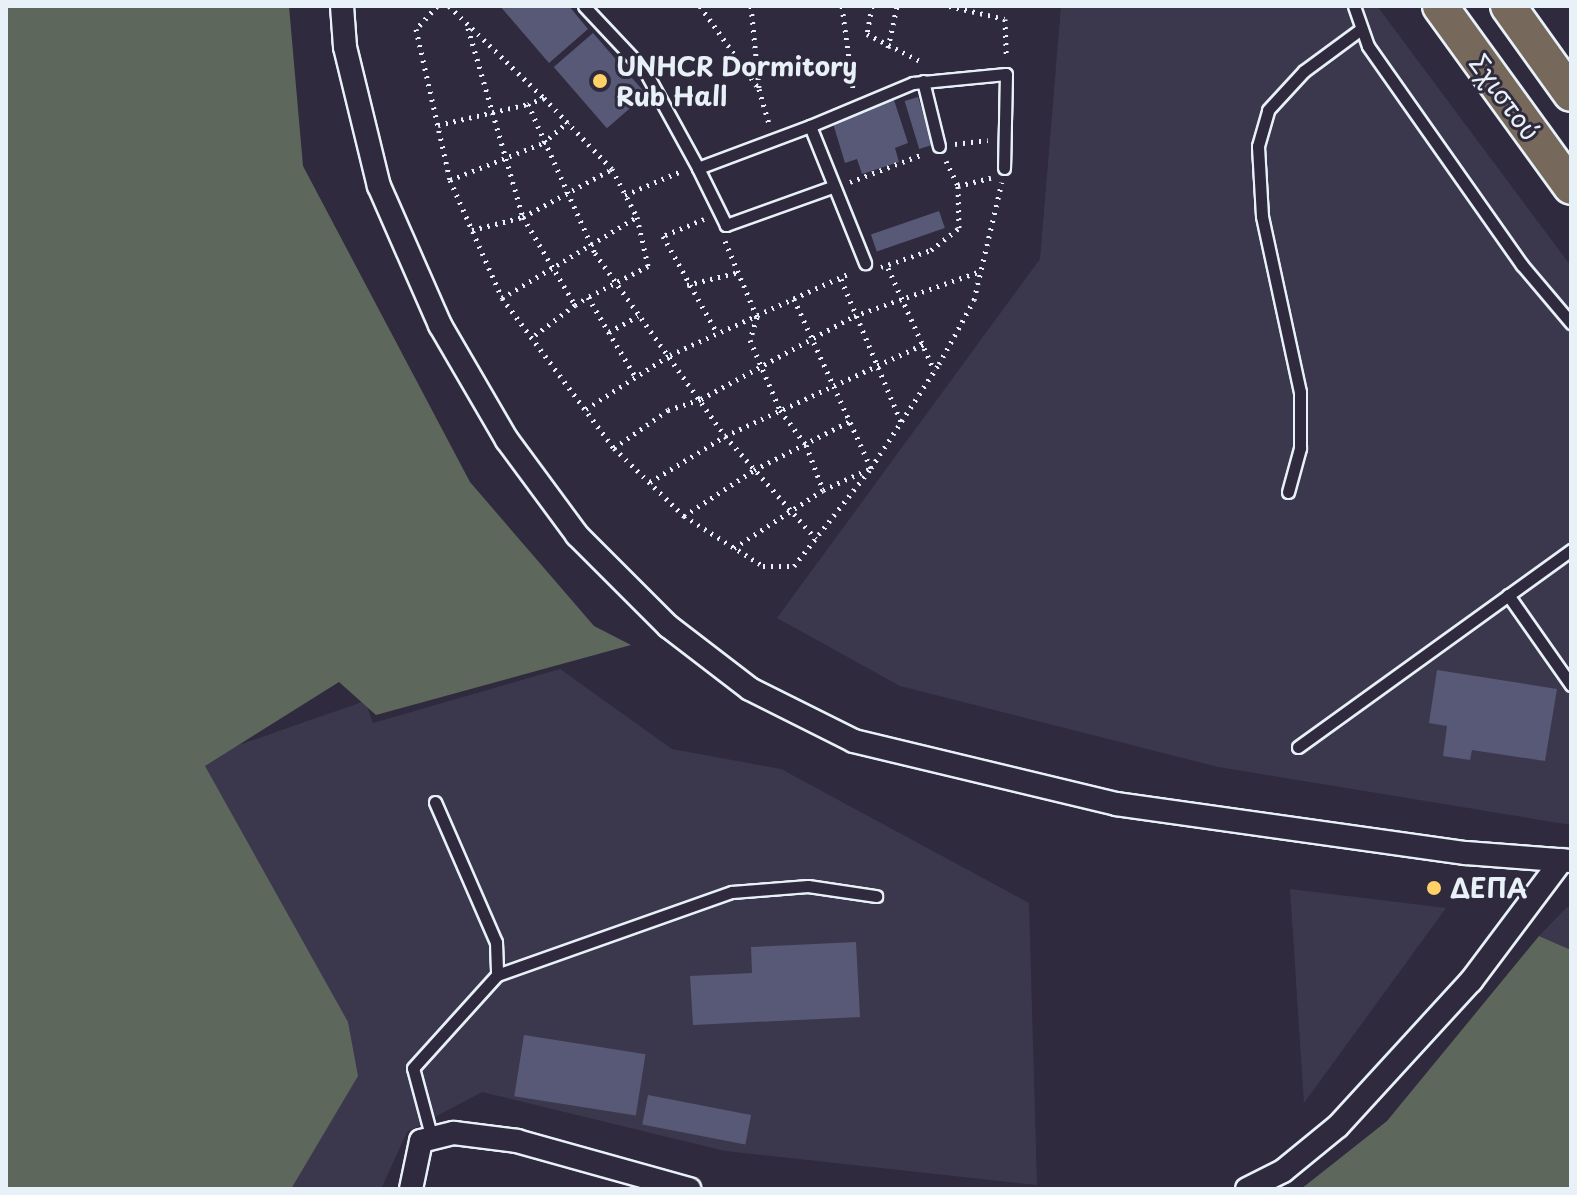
<!DOCTYPE html>
<html>
<head>
<meta charset="utf-8">
<style>
	body { margin:0 }
	#map { position:relative; width:1577px; height:1195px; overflow:hidden; background:#2f2a3d; font-family:"Playpen Sans",sans-serif }
	div>[style] { position:absolute }
	[style*='--x'] { left:calc(var(--x)*1px); top:calc(var(--y)*1px); width:calc(var(--w)*1px); rotate:calc(var(--a)*1deg) }
	.built>* { inset:0; background:#3b384e }
	.green>* { inset:0; background:#5d675b }
	.building>* { inset:0; background:#585976; transform-origin:0 0 }
	.path>* { height:5px; margin-top:-2.5px; transform-origin:0; background:repeating-linear-gradient(90deg,#e8f1f8 0 2px,transparent 0 8px) }
	.roads { filter:drop-shadow(2px 0 #e8f1f8) drop-shadow(-2px 0 #e8f1f8) drop-shadow(0 2px #e8f1f8) drop-shadow(0 -2px #e8f1f8) }
	.lane>* { height:11px; margin:-5.5px; padding:0 5.5px; transform-origin:5.5px; border-radius:5.5px; background:#2f2a3d }
	.street>* { height:22px; margin:-11px; padding:0 11px; transform-origin:11px; border-radius:11px; background:#2f2a3d }
	.primary>* { height:34px; margin:-17px; padding:0 17px; transform-origin:17px; border-radius:17px; background:#76695c }
	.dots>* { width:22px; height:22px; translate:-50% -50%; box-sizing:border-box; border:4px solid #2f2a3d; border-radius:50% }
	span { translate:-50% -50%; white-space:nowrap; text-align:center; line-height:1.15; -webkit-text-stroke:6px #2f2a3d; paint-order:stroke }
	.poi-label { font-size:26px; color:#e8f1f8; font-weight:700 }
	.left { translate:0 -50%; text-align:left }
	.street-label { font-size:26px; color:#e8f1f8 }
	.frame { position:absolute; inset:0; border:8px solid #e8f1f8; pointer-events:none }
</style>
</head>
<body>
<div id="map">
	<div class="built">
		<div style="clip-path:polygon(1061px 6px,1377px 6px,1571px 266px,1571px 825px,1218px 767px,900px 686px,777px 618px,1040px 259px)"></div>
		<div style="clip-path:polygon(560px 669px,672px 749px,781px 769px,1029px 903px,1037px 1185px,725px 1151px,482px 1092px,407px 1132px,381px 1189px,290px 1189px,193px 761px,365px 701px,373px 723px)"></div>
		<div style="clip-path:polygon(1290px 889px,1446px 908px,1304px 1103px)"></div>
		<div style="clip-path:polygon(1567px 907px,1571px 907px,1571px 950px,1539px 936px)"></div>
	</div>
	<div class="green">
		<div style="clip-path:polygon(6px 6px,289px 6px,303px 166px,470px 482px,594px 626px,631px 645px,376px 715px,339px 682px,205px 766px,348px 1022px,358px 1076px,291px 1189px,6px 1189px)"></div>
		<div style="clip-path:polygon(1539px 936px,1571px 950px,1571px 1189px,1301px 1189px,1387px 1121px)"></div>
	</div>
	<div class="building">
		<div style="clip-path:polygon(500px 6px,569px 6px,588px 29px,549px 63px)"></div>
		<div style="left:593px;top:33px;width:81px;height:52px;rotate:49deg"></div>
		<div style="left:918px;top:97px;width:50px;height:14px;rotate:73deg"></div>
		<div style="clip-path:polygon(894px 100px,908px 143px,895px 148px,899px 162px,862px 174px,857px 159px,845px 163px,832px 120px)"></div>
		<div style="left:939px;top:211px;width:18px;height:72px;rotate:71deg"></div>
		<div style="clip-path:polygon(1437px 670px,1557px 689px,1545px 761px,1472px 750px,1470px 760px,1443px 756px,1447px 726px,1429px 723px)"></div>
		<div style="clip-path:polygon(856px 942px,860px 1017px,693px 1025px,690px 976px,752px 973px,751px 947px)"></div>
		<div style="left:524px;top:1035px;width:123px;height:62px;rotate:9deg"></div>
		<div style="left:648px;top:1095px;width:105px;height:30px;rotate:11deg"></div>
	</div>
	<div class="path">
		<div style="--x:437;--y:6;--w:31;--a:132"></div>
		<div style="--x:416;--y:29;--w:155;--a:77.3"></div>
		<div style="--x:450;--y:180;--w:129;--a:66.2"></div>
		<div style="--x:502;--y:298;--w:187;--a:53.3"></div>
		<div style="--x:614;--y:448;--w:98;--a:44.2"></div>
		<div style="--x:684;--y:516;--w:93;--a:32.3"></div>
		<div style="--x:763;--y:566;--w:31;--a:0"></div>
		<div style="--x:794;--y:566;--w:125;--a:-51.8"></div>
		<div style="--x:871;--y:468;--w:124;--a:-56.8"></div>
		<div style="--x:939;--y:364;--w:73;--a:-61.3"></div>
		<div style="--x:974;--y:300;--w:121;--a:-76.7"></div>
		<div style="--x:449;--y:6;--w:132;--a:44.1"></div>
		<div style="--x:544;--y:98;--w:17;--a:159"></div>
		<div style="--x:528;--y:104;--w:163;--a:65.8"></div>
		<div style="--x:595;--y:253;--w:224;--a:54.6"></div>
		<div style="--x:725;--y:436;--w:137;--a:48.5"></div>
		<div style="--x:700;--y:6;--w:102;--a:54.6"></div>
		<div style="--x:759;--y:89;--w:35;--a:74"></div>
		<div style="--x:751;--y:6;--w:82;--a:84.4"></div>
		<div style="--x:842;--y:6;--w:83;--a:82.4"></div>
		<div style="--x:872;--y:6;--w:28;--a:100"></div>
		<div style="--x:867;--y:34;--w:62;--a:27"></div>
		<div style="--x:949;--y:6;--w:57;--a:13.1"></div>
		<div style="--x:1005;--y:19;--w:37;--a:88"></div>
		<div style="--x:468;--y:28;--w:197;--a:73.8"></div>
		<div style="--x:523;--y:217;--w:102;--a:59.4"></div>
		<div style="--x:575;--y:305;--w:15;--a:-32"></div>
		<div style="--x:588;--y:297;--w:92;--a:59.3"></div>
		<div style="--x:888;--y:48;--w:43;--a:-77.9"></div>
		<div style="--x:544;--y:98;--w:98;--a:46.2"></div>
		<div style="--x:612;--y:169;--w:54;--a:62.5"></div>
		<div style="--x:637;--y:217;--w:50;--a:77.3"></div>
		<div style="--x:648;--y:266;--w:68;--a:152.7"></div>
		<div style="--x:438;--y:125;--w:92;--a:-13.1"></div>
		<div style="--x:955;--y:144;--w:33;--a:-7"></div>
		<div style="--x:946;--y:161;--w:28;--a:64"></div>
		<div style="--x:450;--y:180;--w:100;--a:-21.7"></div>
		<div style="--x:543;--y:143;--w:33;--a:-40"></div>
		<div style="--x:850;--y:182;--w:78;--a:-21"></div>
		<div style="--x:625;--y:195;--w:59;--a:-23.1"></div>
		<div style="--x:704;--y:219;--w:44;--a:157.5"></div>
		<div style="--x:663;--y:236;--w:111;--a:60.9"></div>
		<div style="--x:472;--y:230;--w:53;--a:-14.3"></div>
		<div style="--x:523;--y:217;--w:101;--a:-28.3"></div>
		<div style="--x:725;--y:241;--w:82;--a:67.2"></div>
		<div style="--x:757;--y:317;--w:24;--a:107"></div>
		<div style="--x:750;--y:340;--w:76;--a:66.8"></div>
		<div style="--x:780;--y:410;--w:44;--a:53.4"></div>
		<div style="--x:806;--y:445;--w:48;--a:69.3"></div>
		<div style="--x:881;--y:267;--w:53;--a:-18.8"></div>
		<div style="--x:931;--y:250;--w:36;--a:-38"></div>
		<div style="--x:959;--y:228;--w:42;--a:-91.4"></div>
		<div style="--x:958;--y:186;--w:34;--a:-14"></div>
		<div style="--x:888;--y:268;--w:112;--a:65.7"></div>
		<div style="--x:841;--y:279;--w:155;--a:67.2"></div>
		<div style="--x:687;--y:285;--w:54;--a:-14"></div>
		<div style="--x:502;--y:298;--w:157;--a:-31"></div>
		<div style="--x:609;--y:332;--w:33;--a:-29"></div>
		<div style="--x:535;--y:335;--w:50;--a:-36.9"></div>
		<div style="--x:586;--y:409;--w:100;--a:-32.7"></div>
		<div style="--x:670;--y:355;--w:198;--a:-24.5"></div>
		<div style="--x:614;--y:448;--w:66;--a:-35.1"></div>
		<div style="--x:668;--y:410;--w:35;--a:-18"></div>
		<div style="--x:701;--y:399;--w:174;--a:-28.5"></div>
		<div style="--x:854;--y:316;--w:135;--a:-19.5"></div>
		<div style="--x:650;--y:482;--w:88;--a:-31.5"></div>
		<div style="--x:725;--y:436;--w:219;--a:-24.8"></div>
		<div style="--x:684;--y:516;--w:84;--a:-33.3"></div>
		<div style="--x:754;--y:470;--w:110;--a:-27"></div>
		<div style="--x:734;--y:548;--w:106;--a:-33.1"></div>
		<div style="--x:823;--y:490;--w:53;--a:-24.6"></div>
		<div style="--x:871;--y:468;--w:186;--a:-114.5"></div>
	</div>
	<div class="roads">
		<div class="lane">
			<div style="--x:584;--y:6;--w:89;--a:46.8"></div>
			<div style="--x:645;--y:71;--w:111;--a:61.3"></div>
			<div style="--x:1354;--y:6;--w:42;--a:70.7"></div>
			<div style="--x:1368;--y:46;--w:268;--a:54.9"></div>
			<div style="--x:1522;--y:265;--w:76;--a:49.8"></div>
			<div style="--x:923;--y:81;--w:67;--a:76.2"></div>
			<div style="--x:810;--y:126;--w:112;--a:-22.7"></div>
			<div style="--x:913;--y:83;--w:93;--a:-5.5"></div>
			<div style="--x:1006;--y:74;--w:94;--a:91.2"></div>
			<div style="--x:832;--y:187;--w:113;--a:160.3"></div>
			<div style="--x:726;--y:225;--w:64;--a:-116.2"></div>
			<div style="--x:698;--y:168;--w:120;--a:-20.6"></div>
			<div style="--x:810;--y:126;--w:148;--a:68.1"></div>
			<div style="--x:1288;--y:492;--w:46;--a:-74.7"></div>
			<div style="--x:1300;--y:448;--w:56;--a:-90"></div>
			<div style="--x:1300;--y:392;--w:180;--a:-102.2"></div>
			<div style="--x:1262;--y:216;--w:70;--a:-93.3"></div>
			<div style="--x:1258;--y:146;--w:37;--a:-74"></div>
			<div style="--x:1268;--y:110;--w:53;--a:-47.3"></div>
			<div style="--x:1304;--y:71;--w:71;--a:-36.4"></div>
			<div style="--x:1508;--y:595;--w:110;--a:55"></div>
			<div style="--x:1298;--y:747;--w:337;--a:-35.8"></div>
			<div style="--x:435;--y:802;--w:153;--a:66.5"></div>
			<div style="--x:496;--y:942;--w:33;--a:88"></div>
			<div style="--x:431;--y:1135;--w:69;--a:-105"></div>
			<div style="--x:413;--y:1068;--w:125;--a:-47.9"></div>
			<div style="--x:497;--y:975;--w:249;--a:-19.5"></div>
			<div style="--x:732;--y:892;--w:76;--a:-4.5"></div>
			<div style="--x:808;--y:886;--w:69;--a:8.4"></div>
		</div>
		<div class="street">
			<div style="--x:342;--y:6;--w:41;--a:85.8"></div>
			<div style="--x:345;--y:47;--w:143;--a:76.3"></div>
			<div style="--x:379;--y:186;--w:152;--a:66.3"></div>
			<div style="--x:440;--y:325;--w:133;--a:59.8"></div>
			<div style="--x:507;--y:440;--w:118;--a:53.6"></div>
			<div style="--x:577;--y:535;--w:129;--a:45"></div>
			<div style="--x:668;--y:626;--w:103;--a:37.5"></div>
			<div style="--x:750;--y:689;--w:116;--a:26.6"></div>
			<div style="--x:854;--y:741;--w:269;--a:13.5"></div>
			<div style="--x:1116;--y:804;--w:353;--a:8"></div>
			<div style="--x:1466;--y:853;--w:105;--a:4.4"></div>
			<div style="--x:411;--y:1189;--w:49;--a:-78.2"></div>
			<div style="--x:421;--y:1141;--w:34;--a:-14"></div>
			<div style="--x:454;--y:1133;--w:64;--a:7.2"></div>
			<div style="--x:517;--y:1141;--w:179;--a:15.6"></div>
			<div style="--x:1247;--y:1189;--w:40;--a:-26.6"></div>
			<div style="--x:1283;--y:1171;--w:71;--a:-39.3"></div>
			<div style="--x:1338;--y:1126;--w:197;--a:-47.5"></div>
			<div style="--x:1471;--y:981;--w:151;--a:-53.1"></div>
		</div>
		<div class="primary">
			<div style="--x:1440;--y:6;--w:223;--a:54.1"></div>
			<div style="--x:1508;--y:6;--w:108;--a:54.4"></div>
		</div>
	</div>
	<div class="dots">
		<div style="left:600px;top:81px;background:#ffd166"></div>
		<div style="left:1434px;top:888px;background:#ffd166"></div>
	</div>
	<div class="poi-label">
		<span class="left" style="left:616px;top:81px">UNHCR Dormitory<br>Rub Hall</span>
		<span class="left" style="left:1450px;top:888px">ΔΕΠΑ</span>
	</div>
	<div class="street-label">
		<span style="left:1505px;top:97px;rotate:54deg">Σχιστού</span>
	</div>
	<div class="frame"></div>
</div>
</body>
</html>
